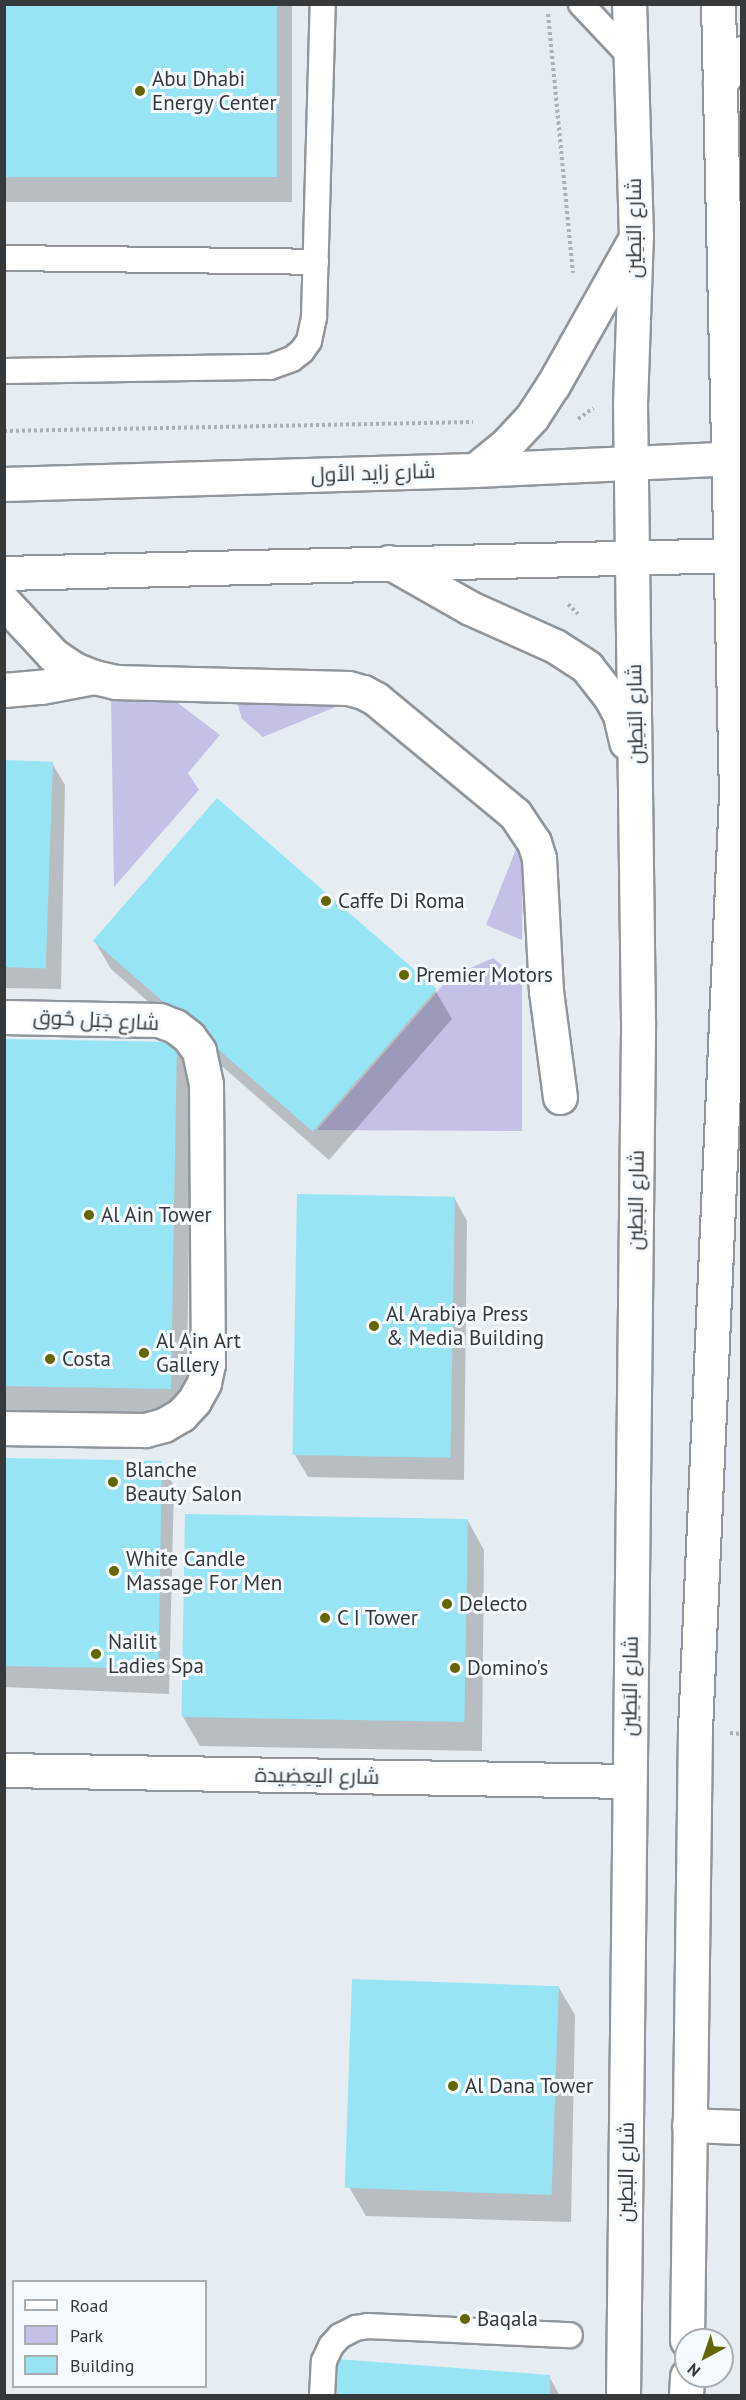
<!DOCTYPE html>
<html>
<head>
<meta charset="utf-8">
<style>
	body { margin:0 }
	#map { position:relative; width:746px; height:2400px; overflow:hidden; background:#e6edf2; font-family:"PT Sans",Cairo,sans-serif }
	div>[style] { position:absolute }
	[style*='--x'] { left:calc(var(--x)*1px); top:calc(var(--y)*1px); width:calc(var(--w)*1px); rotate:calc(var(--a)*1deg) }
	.green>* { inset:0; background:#c4c1e6 }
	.shadow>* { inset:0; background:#0003; transform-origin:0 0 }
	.building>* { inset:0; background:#96e4f4; transform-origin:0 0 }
	.path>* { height:4px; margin-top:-2px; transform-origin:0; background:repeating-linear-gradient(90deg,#aab0b4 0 3px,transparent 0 6px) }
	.roads { filter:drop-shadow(2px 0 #90969b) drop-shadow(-2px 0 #90969b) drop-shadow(0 2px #90969b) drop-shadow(0 -2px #90969b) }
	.service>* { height:24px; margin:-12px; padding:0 12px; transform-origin:12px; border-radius:12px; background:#fff }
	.minor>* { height:33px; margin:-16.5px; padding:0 16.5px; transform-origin:16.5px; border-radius:16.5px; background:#fff }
	.secondary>* { height:33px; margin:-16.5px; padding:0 16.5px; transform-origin:16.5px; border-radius:16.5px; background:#fff }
	.dots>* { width:16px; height:16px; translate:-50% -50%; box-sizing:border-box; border:3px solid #f5fafe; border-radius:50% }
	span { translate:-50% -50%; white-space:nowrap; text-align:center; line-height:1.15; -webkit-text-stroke:6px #f5fafe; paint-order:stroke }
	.poi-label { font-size:21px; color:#36393b }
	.left { translate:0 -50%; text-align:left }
	.street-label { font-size:21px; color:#36393b }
	.frame { position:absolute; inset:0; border:6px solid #36393b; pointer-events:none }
	.legend { position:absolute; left:12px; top:2280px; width:195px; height:108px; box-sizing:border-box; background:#f5fafe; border:2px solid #a9adb0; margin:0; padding:8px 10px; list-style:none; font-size:18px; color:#36393b }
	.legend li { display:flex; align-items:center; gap:12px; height:30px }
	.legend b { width:30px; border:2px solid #a9adb0 }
	.north { position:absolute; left:674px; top:2328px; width:60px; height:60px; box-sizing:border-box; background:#f5fafe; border:2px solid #a9adb0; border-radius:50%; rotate:220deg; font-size:16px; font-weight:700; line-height:24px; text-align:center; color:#36393b }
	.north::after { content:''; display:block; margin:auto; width:21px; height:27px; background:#646600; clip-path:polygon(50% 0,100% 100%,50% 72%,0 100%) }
</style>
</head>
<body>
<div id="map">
	<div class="green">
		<div style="clip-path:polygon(111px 696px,174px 700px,220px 735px,188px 773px,199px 790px,114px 887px)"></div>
		<div style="clip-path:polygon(334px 696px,338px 706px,263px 737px,242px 719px,236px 699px)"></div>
		<div style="clip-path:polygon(518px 844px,523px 847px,522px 940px,486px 925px)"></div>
		<div style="clip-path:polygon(493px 958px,522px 981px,522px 1131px,317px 1130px,450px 977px)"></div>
	</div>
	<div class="shadow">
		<div style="left:4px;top:4px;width:288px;height:198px"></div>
		<div style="clip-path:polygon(4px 762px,52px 763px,65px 785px,61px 989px,4px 988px)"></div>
		<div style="clip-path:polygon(94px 940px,435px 990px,452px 1019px,329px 1160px,111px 969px)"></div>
		<div style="clip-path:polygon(4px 1041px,176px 1045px,192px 1074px,186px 1418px,4px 1414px)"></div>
		<div style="clip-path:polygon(455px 1199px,467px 1221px,464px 1480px,308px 1477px,295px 1455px)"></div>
		<div style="clip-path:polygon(4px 1459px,161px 1464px,174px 1486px,169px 1694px,4px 1687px)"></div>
		<div style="clip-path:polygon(468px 1521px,484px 1550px,482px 1751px,200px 1746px,183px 1717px)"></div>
		<div style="clip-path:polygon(558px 1986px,575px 2015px,571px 2222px,366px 2216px,349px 2187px)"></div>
		<div style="clip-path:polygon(549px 2376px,560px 2396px,339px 2396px)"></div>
	</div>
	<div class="building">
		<div style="left:4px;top:4px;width:273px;height:173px"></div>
		<div style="left:4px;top:760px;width:49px;height:207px;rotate:2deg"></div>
		<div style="left:217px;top:798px;width:291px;height:189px;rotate:41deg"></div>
		<div style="left:4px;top:1039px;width:173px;height:347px;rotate:1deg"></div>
		<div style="left:297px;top:1194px;width:158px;height:261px;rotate:1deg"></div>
		<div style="left:4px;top:1458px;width:158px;height:208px;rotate:1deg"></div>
		<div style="left:185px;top:1514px;width:283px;height:203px;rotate:1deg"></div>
		<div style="left:352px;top:1979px;width:207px;height:209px;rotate:2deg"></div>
		<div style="clip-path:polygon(337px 2359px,550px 2375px,550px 2396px,337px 2396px)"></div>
	</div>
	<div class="path">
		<div style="--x:548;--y:14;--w:260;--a:84.5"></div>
		<div style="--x:578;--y:419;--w:19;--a:-36"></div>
		<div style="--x:4;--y:431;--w:469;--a:-1.1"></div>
		<div style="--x:568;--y:604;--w:14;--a:45"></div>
		<div style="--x:730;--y:1733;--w:12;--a:5"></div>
	</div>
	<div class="roads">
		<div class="service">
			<div style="--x:581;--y:4;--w:73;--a:46.7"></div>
			<div style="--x:4;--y:258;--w:312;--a:0.7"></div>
			<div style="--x:4;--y:371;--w:266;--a:-0.9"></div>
			<div style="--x:270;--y:367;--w:23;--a:-20"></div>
			<div style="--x:292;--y:359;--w:13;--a:-39"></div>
			<div style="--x:302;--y:351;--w:12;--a:-55"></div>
			<div style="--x:309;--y:341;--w:25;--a:-78"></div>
			<div style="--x:314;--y:317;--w:313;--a:-88.4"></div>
			<div style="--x:322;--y:2396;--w:35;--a:-87"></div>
			<div style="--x:324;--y:2361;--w:17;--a:-65"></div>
			<div style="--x:331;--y:2346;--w:13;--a:-48"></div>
			<div style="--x:340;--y:2336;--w:18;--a:-27"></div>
			<div style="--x:356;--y:2328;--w:12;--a:-9"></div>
			<div style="--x:368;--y:2326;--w:202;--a:2.6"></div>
		</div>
		<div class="minor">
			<div style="--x:720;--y:83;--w:37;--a:-54"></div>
			<div style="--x:4;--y:602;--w:72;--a:47.2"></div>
			<div style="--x:53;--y:655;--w:25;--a:34"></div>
			<div style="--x:74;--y:669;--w:22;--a:22"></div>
			<div style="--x:94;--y:677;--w:22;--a:13"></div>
			<div style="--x:115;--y:682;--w:233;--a:1.5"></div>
			<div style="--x:348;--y:688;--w:16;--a:15"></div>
			<div style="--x:363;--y:692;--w:15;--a:28"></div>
			<div style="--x:376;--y:699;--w:180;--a:39.6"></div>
			<div style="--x:515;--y:814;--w:34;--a:56"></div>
			<div style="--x:534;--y:842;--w:17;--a:73"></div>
			<div style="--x:539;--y:858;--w:133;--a:87"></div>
			<div style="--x:546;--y:991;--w:107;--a:82.5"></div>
			<div style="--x:4;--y:690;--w:37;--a:-5"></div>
			<div style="--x:41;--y:687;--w:54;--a:-10.7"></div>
			<div style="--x:4;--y:1017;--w:155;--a:1.1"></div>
			<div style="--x:159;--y:1020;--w:17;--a:21"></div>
			<div style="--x:175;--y:1026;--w:18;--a:38"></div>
			<div style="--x:189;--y:1037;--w:17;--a:54"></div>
			<div style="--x:199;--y:1051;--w:34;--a:78"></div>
			<div style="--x:206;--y:1084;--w:280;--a:89.6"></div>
			<div style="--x:208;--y:1364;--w:19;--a:102"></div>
			<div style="--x:204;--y:1383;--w:21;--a:119"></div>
			<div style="--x:194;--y:1401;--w:19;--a:133"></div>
			<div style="--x:181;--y:1415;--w:20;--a:150"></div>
			<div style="--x:164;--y:1425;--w:20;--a:165"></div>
			<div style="--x:145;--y:1430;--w:141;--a:-179.2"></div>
			<div style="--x:4;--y:1770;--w:625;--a:1.01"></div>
			<div style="--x:689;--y:2125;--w:53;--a:2.2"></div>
		</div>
		<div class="secondary">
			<div style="--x:475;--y:470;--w:38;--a:-39"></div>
			<div style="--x:505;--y:446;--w:40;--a:-47"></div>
			<div style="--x:532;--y:417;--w:38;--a:-57"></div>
			<div style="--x:553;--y:385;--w:165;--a:-60.6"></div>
			<div style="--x:4;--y:484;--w:471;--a:-1.7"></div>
			<div style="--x:475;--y:470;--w:267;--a:-2.6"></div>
			<div style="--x:389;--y:562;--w:93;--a:29.6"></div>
			<div style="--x:470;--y:608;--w:93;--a:24.1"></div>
			<div style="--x:555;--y:646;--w:38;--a:33"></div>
			<div style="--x:587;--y:667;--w:39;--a:52"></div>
			<div style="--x:611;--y:698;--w:19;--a:62"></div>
			<div style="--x:620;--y:715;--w:28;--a:77"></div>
			<div style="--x:4;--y:573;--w:738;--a:-1.4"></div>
			<div style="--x:687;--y:2340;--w:610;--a:-89.25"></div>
			<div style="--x:695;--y:1730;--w:936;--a:-87.49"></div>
			<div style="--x:736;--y:795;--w:791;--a:-91.3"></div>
			<div style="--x:623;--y:2396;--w:1374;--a:-89.37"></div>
			<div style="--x:638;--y:1022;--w:617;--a:-90.74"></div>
			<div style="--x:630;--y:405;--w:168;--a:-88"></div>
			<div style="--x:636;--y:237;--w:233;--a:-91.7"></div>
			<div style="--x:686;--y:2396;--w:20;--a:-87"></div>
		</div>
	</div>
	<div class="dots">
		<div style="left:140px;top:91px;background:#646600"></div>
		<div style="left:326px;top:901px;background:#646600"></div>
		<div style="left:404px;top:975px;background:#646600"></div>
		<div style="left:89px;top:1215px;background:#646600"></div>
		<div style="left:374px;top:1326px;background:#646600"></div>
		<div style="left:144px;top:1353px;background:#646600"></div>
		<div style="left:50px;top:1359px;background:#646600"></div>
		<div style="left:113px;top:1482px;background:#646600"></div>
		<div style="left:114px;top:1571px;background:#646600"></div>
		<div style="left:447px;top:1604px;background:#646600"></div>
		<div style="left:325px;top:1618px;background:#646600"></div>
		<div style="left:96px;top:1654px;background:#646600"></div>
		<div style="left:455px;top:1668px;background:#646600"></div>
		<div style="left:453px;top:2086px;background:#646600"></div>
		<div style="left:465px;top:2319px;background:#646600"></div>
	</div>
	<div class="poi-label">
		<span class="left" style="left:152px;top:91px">Abu Dhabi<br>Energy Center</span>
		<span class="left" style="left:338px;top:901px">Caffe Di Roma</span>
		<span class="left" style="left:416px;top:975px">Premier Motors</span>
		<span class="left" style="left:101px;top:1215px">Al Ain Tower</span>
		<span class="left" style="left:386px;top:1326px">Al Arabiya Press<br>&amp; Media Building</span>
		<span class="left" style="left:156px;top:1353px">Al Ain Art<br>Gallery</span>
		<span class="left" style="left:62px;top:1359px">Costa</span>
		<span class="left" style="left:125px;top:1482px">Blanche<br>Beauty Salon</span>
		<span class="left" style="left:126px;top:1571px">White Candle<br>Massage For Men</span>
		<span class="left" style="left:459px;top:1604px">Delecto</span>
		<span class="left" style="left:337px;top:1618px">C I Tower</span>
		<span class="left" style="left:108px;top:1654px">Nailit<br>Ladies Spa</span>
		<span class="left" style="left:467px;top:1668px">Domino's</span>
		<span class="left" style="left:465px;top:2086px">Al Dana Tower</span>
		<span class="left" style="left:477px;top:2319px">Baqala</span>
	</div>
	<div class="street-label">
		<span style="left:634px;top:228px;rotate:-90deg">شارع البَطِين</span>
		<span style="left:373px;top:473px;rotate:-2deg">شارع زايد الأول</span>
		<span style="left:635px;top:714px;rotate:-91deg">شارع البَطِين</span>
		<span style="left:96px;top:1020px;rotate:3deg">شارع جَبَل حُوق</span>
		<span style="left:636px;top:1200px;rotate:-89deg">شارع البَطِين</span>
		<span style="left:630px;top:1686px;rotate:-89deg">شارع البَطِين</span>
		<span style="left:317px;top:1776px;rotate:1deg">شارع اليعِضِيدة</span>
		<span style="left:626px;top:2172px;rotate:-89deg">شارع البَطِين</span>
	</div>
	<div class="frame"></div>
	<ul class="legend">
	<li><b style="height:8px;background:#fff"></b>Road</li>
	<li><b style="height:16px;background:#c4c1e6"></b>Park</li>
	<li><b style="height:16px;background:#96e4f4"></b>Building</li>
	</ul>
	<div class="north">N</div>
</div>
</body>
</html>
